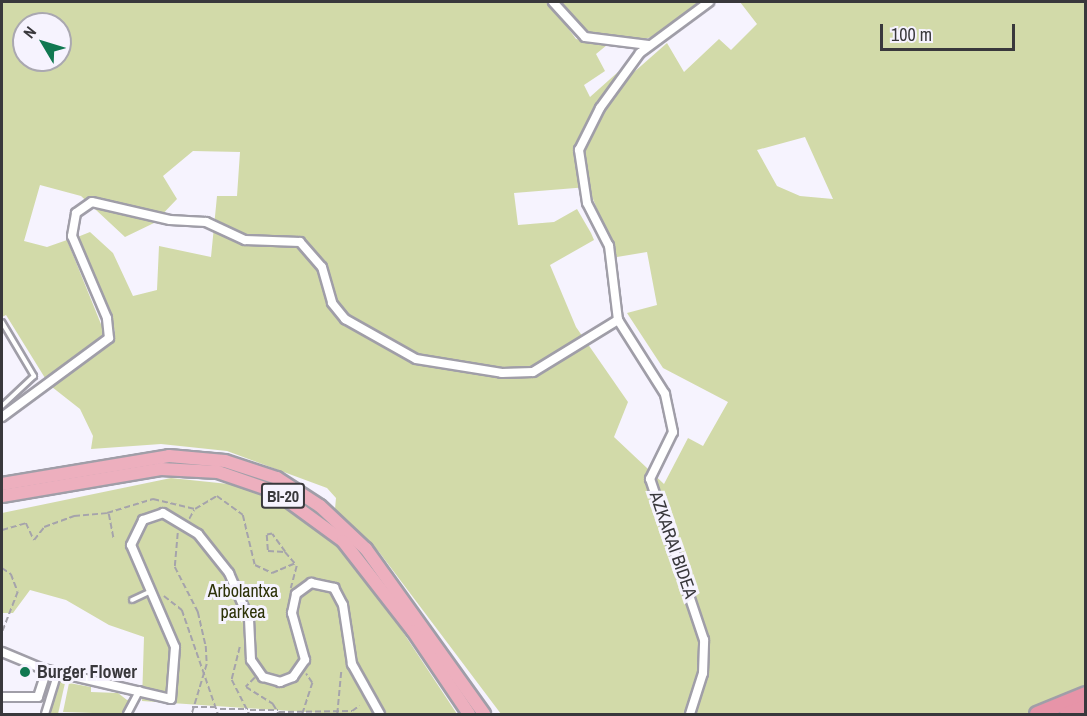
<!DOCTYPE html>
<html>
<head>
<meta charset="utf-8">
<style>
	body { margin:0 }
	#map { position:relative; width:1087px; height:716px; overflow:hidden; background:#f6f3fe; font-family:"Archivo Narrow",sans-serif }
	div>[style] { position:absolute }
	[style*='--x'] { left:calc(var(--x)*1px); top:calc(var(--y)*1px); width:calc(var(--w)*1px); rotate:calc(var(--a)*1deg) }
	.green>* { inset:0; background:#d2daa9 }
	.path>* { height:1.5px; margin-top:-0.75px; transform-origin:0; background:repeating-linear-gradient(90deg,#a5a3ab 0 6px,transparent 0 9px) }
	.roads { filter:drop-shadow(2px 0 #a09ea8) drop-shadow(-2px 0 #a09ea8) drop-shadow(0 2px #a09ea8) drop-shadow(0 -2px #a09ea8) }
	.service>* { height:4px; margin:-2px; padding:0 2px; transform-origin:2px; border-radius:2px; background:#fff }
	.pedestrian>* { height:6px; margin:-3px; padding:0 3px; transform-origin:3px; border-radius:3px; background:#fff }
	.minor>* { height:8px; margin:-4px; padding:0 4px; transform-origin:4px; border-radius:4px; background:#fff }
	.primary>* { height:12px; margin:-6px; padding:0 6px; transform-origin:6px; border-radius:6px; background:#edafbe }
	.trunk>* { height:14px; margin:-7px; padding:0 7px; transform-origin:7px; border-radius:7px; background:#e794a8 }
	.dots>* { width:16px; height:16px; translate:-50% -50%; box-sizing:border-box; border:3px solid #f6f3fe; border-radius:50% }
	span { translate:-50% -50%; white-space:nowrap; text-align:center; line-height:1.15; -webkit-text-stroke:6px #f6f3fe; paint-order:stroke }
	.shield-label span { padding:2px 4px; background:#f6f3fe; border:2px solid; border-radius:4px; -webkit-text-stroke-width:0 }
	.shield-label { font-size:16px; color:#39383c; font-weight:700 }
	.street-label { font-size:18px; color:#39383c }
	.park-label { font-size:18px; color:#2d3208 }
	.poi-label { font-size:18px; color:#39383c; font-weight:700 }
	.left { translate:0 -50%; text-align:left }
	.frame { position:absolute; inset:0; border:3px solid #39383c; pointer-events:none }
	.north { position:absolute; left:12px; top:12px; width:60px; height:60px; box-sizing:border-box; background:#f6f3fe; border:2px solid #aaa8b0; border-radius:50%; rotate:308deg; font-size:16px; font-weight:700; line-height:24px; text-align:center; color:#39383c }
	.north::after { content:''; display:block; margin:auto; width:21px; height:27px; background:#117851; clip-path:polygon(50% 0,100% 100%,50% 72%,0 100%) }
	.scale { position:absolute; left:880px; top:24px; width:135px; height:27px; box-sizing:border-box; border:3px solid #39383c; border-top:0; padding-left:8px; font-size:18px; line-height:21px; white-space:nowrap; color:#39383c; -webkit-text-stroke:4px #f6f3fe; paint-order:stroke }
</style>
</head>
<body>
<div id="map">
	<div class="green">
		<div style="clip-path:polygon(evenodd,2px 2px,549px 2px,576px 39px,607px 45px,596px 54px,605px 71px,584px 85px,590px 97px,618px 72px,625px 80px,667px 43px,684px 72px,719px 39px,731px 50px,757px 24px,740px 2px,1085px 2px,1085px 695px,1038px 714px,501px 714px,379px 552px,335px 509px,336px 498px,327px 488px,227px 451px,161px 444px,91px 449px,93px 436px,80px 409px,52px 387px,107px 346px,115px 331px,75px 238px,90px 232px,113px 253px,133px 296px,157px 290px,159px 246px,211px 257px,217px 196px,237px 196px,240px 152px,193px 151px,163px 176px,177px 199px,154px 223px,125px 237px,81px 196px,40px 185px,24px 241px,47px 247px,67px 240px,105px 334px,45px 378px,6px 315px,2px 317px,2px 2px,24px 24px,60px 24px,60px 60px,24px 60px,24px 24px,2px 2px,805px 137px,833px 199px,800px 196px,777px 186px,757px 150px,805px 137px,2px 2px,588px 187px,617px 257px,647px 252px,657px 305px,627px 313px,663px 368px,728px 402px,703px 446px,688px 438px,664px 484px,614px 437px,628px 402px,576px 327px,550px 265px,594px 240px,591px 233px,577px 209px,554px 222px,518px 225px,514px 193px,588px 187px)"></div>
		<div style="clip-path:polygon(557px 2px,701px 2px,654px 37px,641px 39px,582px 32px)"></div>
		<div style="clip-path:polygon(171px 478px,238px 485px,271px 499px,330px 538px,364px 573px,457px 714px,336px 714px,142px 701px,144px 637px,109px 625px,66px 600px,30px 590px,13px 613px,2px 613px,2px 513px)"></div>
		<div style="clip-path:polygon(56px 681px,65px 683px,58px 714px,47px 714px)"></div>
		<div style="clip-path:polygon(69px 683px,91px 687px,91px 692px,118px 693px,127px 700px,135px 697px,123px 714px,63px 712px)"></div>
	</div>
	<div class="path">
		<div style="--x:109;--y:514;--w:25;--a:79"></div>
		<div style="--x:189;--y:519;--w:10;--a:-61"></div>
		<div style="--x:2;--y:530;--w:25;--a:-16"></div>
		<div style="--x:26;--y:523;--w:19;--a:65"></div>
		<div style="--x:34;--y:540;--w:16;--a:-52"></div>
		<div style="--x:44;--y:527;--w:32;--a:-20"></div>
		<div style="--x:74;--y:516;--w:33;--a:-5"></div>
		<div style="--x:107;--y:513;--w:48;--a:-16.9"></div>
		<div style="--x:153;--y:499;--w:43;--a:13.4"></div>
		<div style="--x:195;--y:509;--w:26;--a:-31"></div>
		<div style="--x:217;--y:496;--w:32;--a:36"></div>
		<div style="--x:243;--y:515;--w:51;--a:76.5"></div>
		<div style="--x:255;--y:565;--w:19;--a:25"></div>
		<div style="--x:272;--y:573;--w:25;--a:-23"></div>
		<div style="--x:178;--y:533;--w:34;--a:95"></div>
		<div style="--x:175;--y:567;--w:51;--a:62.9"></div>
		<div style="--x:198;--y:612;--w:35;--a:77"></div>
		<div style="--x:206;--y:646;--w:18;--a:87"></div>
		<div style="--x:207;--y:664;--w:52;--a:106.7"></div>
		<div style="--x:285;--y:552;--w:22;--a:-126"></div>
		<div style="--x:272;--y:534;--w:5;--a:169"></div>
		<div style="--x:267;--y:535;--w:16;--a:86"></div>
		<div style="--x:268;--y:551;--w:17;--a:3"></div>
		<div style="--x:285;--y:552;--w:18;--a:49"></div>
		<div style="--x:297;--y:566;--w:23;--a:105"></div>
		<div style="--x:2;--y:568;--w:11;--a:34"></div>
		<div style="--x:11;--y:574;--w:19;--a:69"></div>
		<div style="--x:18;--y:592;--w:44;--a:111.3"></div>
		<div style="--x:164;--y:596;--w:23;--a:38"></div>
		<div style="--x:182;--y:610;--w:110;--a:70.9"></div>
		<div style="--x:240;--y:647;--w:34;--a:104"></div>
		<div style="--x:232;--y:680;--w:38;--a:63"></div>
		<div style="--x:255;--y:678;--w:13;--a:135"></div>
		<div style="--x:246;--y:687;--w:32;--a:32"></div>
		<div style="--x:273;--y:704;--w:12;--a:59"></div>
		<div style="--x:192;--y:707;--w:25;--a:0"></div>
		<div style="--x:220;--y:709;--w:28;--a:0"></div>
		<div style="--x:250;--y:710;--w:28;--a:0"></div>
		<div style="--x:279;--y:712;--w:73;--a:-0.8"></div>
		<div style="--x:352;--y:711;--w:9;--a:-36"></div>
		<div style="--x:302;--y:714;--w:33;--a:-72"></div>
		<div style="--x:312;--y:683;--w:11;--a:-124"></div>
		<div style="--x:337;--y:714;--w:42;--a:-84.6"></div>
	</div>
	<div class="roads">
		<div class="service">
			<div style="--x:2;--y:322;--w:63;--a:59.3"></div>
			<div style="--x:34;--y:376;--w:44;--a:136.8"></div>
			<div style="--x:132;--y:600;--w:21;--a:-25"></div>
		</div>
		<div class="pedestrian">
			<div style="--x:45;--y:714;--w:44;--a:-72.8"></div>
			<div style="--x:127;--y:714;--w:27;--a:-62"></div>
		</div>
		<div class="minor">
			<div style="--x:553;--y:2;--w:47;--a:47.6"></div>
			<div style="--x:585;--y:37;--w:64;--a:7.2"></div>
			<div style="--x:2;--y:417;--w:133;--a:-36.4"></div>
			<div style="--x:109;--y:338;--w:20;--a:-96"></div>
			<div style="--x:107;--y:318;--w:89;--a:-113.1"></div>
			<div style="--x:72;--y:236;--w:23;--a:-80"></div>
			<div style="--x:76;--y:213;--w:19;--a:-35"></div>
			<div style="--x:92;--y:202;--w:80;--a:13"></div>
			<div style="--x:170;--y:220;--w:36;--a:3"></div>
			<div style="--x:206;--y:222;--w:43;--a:24.8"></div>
			<div style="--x:245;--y:240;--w:55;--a:2.1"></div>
			<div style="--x:300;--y:242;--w:33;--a:49"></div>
			<div style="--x:322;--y:267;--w:37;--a:74"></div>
			<div style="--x:332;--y:303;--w:21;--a:51"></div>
			<div style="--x:345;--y:319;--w:81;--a:29.4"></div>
			<div style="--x:416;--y:359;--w:87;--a:9.2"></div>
			<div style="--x:502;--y:373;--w:31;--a:-2"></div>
			<div style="--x:533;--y:372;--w:100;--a:-31.5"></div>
			<div style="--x:2;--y:652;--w:44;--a:22.5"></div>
			<div style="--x:43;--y:669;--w:131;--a:13.2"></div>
			<div style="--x:171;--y:699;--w:52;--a:-85.6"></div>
			<div style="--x:175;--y:647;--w:111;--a:-113.3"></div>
			<div style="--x:131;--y:545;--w:28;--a:-64"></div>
			<div style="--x:143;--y:520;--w:21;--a:-19"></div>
			<div style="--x:163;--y:513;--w:41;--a:31"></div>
			<div style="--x:198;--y:534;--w:50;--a:51.5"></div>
			<div style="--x:229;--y:573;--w:50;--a:66.5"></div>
			<div style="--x:249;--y:619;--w:41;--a:87.2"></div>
			<div style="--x:251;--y:660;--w:21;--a:55"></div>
			<div style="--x:263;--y:677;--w:18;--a:16"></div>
			<div style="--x:280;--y:682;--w:14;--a:-21"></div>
			<div style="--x:293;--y:677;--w:21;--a:-55"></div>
			<div style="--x:305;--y:660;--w:49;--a:-105.5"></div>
			<div style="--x:292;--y:613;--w:19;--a:-78"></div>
			<div style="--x:296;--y:594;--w:19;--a:-36"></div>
			<div style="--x:311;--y:583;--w:24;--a:12"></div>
			<div style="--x:334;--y:588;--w:19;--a:62"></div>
			<div style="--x:343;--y:605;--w:60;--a:81.3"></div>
			<div style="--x:352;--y:664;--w:57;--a:60.8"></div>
			<div style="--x:2;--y:697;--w:36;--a:0"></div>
			<div style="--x:38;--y:697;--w:28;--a:-72"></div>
			<div style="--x:690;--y:714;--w:43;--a:-72.4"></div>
			<div style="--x:703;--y:673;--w:33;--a:-88"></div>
			<div style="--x:704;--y:640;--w:170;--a:-108.5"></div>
			<div style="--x:650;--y:479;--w:52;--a:-63.9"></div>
			<div style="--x:673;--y:432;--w:39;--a:-102"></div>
			<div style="--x:665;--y:394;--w:88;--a:-122.4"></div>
			<div style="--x:618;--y:320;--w:75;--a:-96.9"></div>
			<div style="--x:609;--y:246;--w:48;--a:-117.1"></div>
			<div style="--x:587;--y:203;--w:54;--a:-98.6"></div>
			<div style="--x:579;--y:150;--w:47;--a:-63.4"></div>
			<div style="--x:600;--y:108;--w:68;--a:-54"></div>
			<div style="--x:640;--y:53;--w:86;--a:-36.5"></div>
		</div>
		<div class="primary">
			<div style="--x:2;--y:484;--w:169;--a:-9.5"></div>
			<div style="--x:169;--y:456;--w:56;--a:5.1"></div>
			<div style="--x:225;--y:461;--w:55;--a:18.1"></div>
			<div style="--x:277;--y:478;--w:51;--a:33.1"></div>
			<div style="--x:320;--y:506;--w:63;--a:43.1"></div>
			<div style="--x:366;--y:549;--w:203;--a:54.4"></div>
			<div style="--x:2;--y:496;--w:161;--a:-9.6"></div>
			<div style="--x:161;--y:469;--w:57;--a:3"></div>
			<div style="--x:218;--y:472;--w:61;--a:19"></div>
			<div style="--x:276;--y:492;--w:83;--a:36.2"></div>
			<div style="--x:343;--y:541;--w:114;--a:52.1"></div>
			<div style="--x:413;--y:631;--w:100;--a:56"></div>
		</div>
		<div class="trunk">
			<div style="--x:1037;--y:714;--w:53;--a:-22.2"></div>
			<div style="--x:1067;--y:714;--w:20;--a:-20"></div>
		</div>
	</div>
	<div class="dots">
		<div style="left:25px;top:672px;background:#117851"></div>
	</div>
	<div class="shield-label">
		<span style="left:283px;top:496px">BI-20</span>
	</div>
	<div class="street-label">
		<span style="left:673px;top:545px;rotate:71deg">AZKARAI BIDEA</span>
	</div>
	<div class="park-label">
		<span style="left:243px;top:602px">Arbolantxa<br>parkea</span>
	</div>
	<div class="poi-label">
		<span class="left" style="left:37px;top:672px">Burger Flower</span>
	</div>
	<div class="frame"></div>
	<div class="north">N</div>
	<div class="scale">100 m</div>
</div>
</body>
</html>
